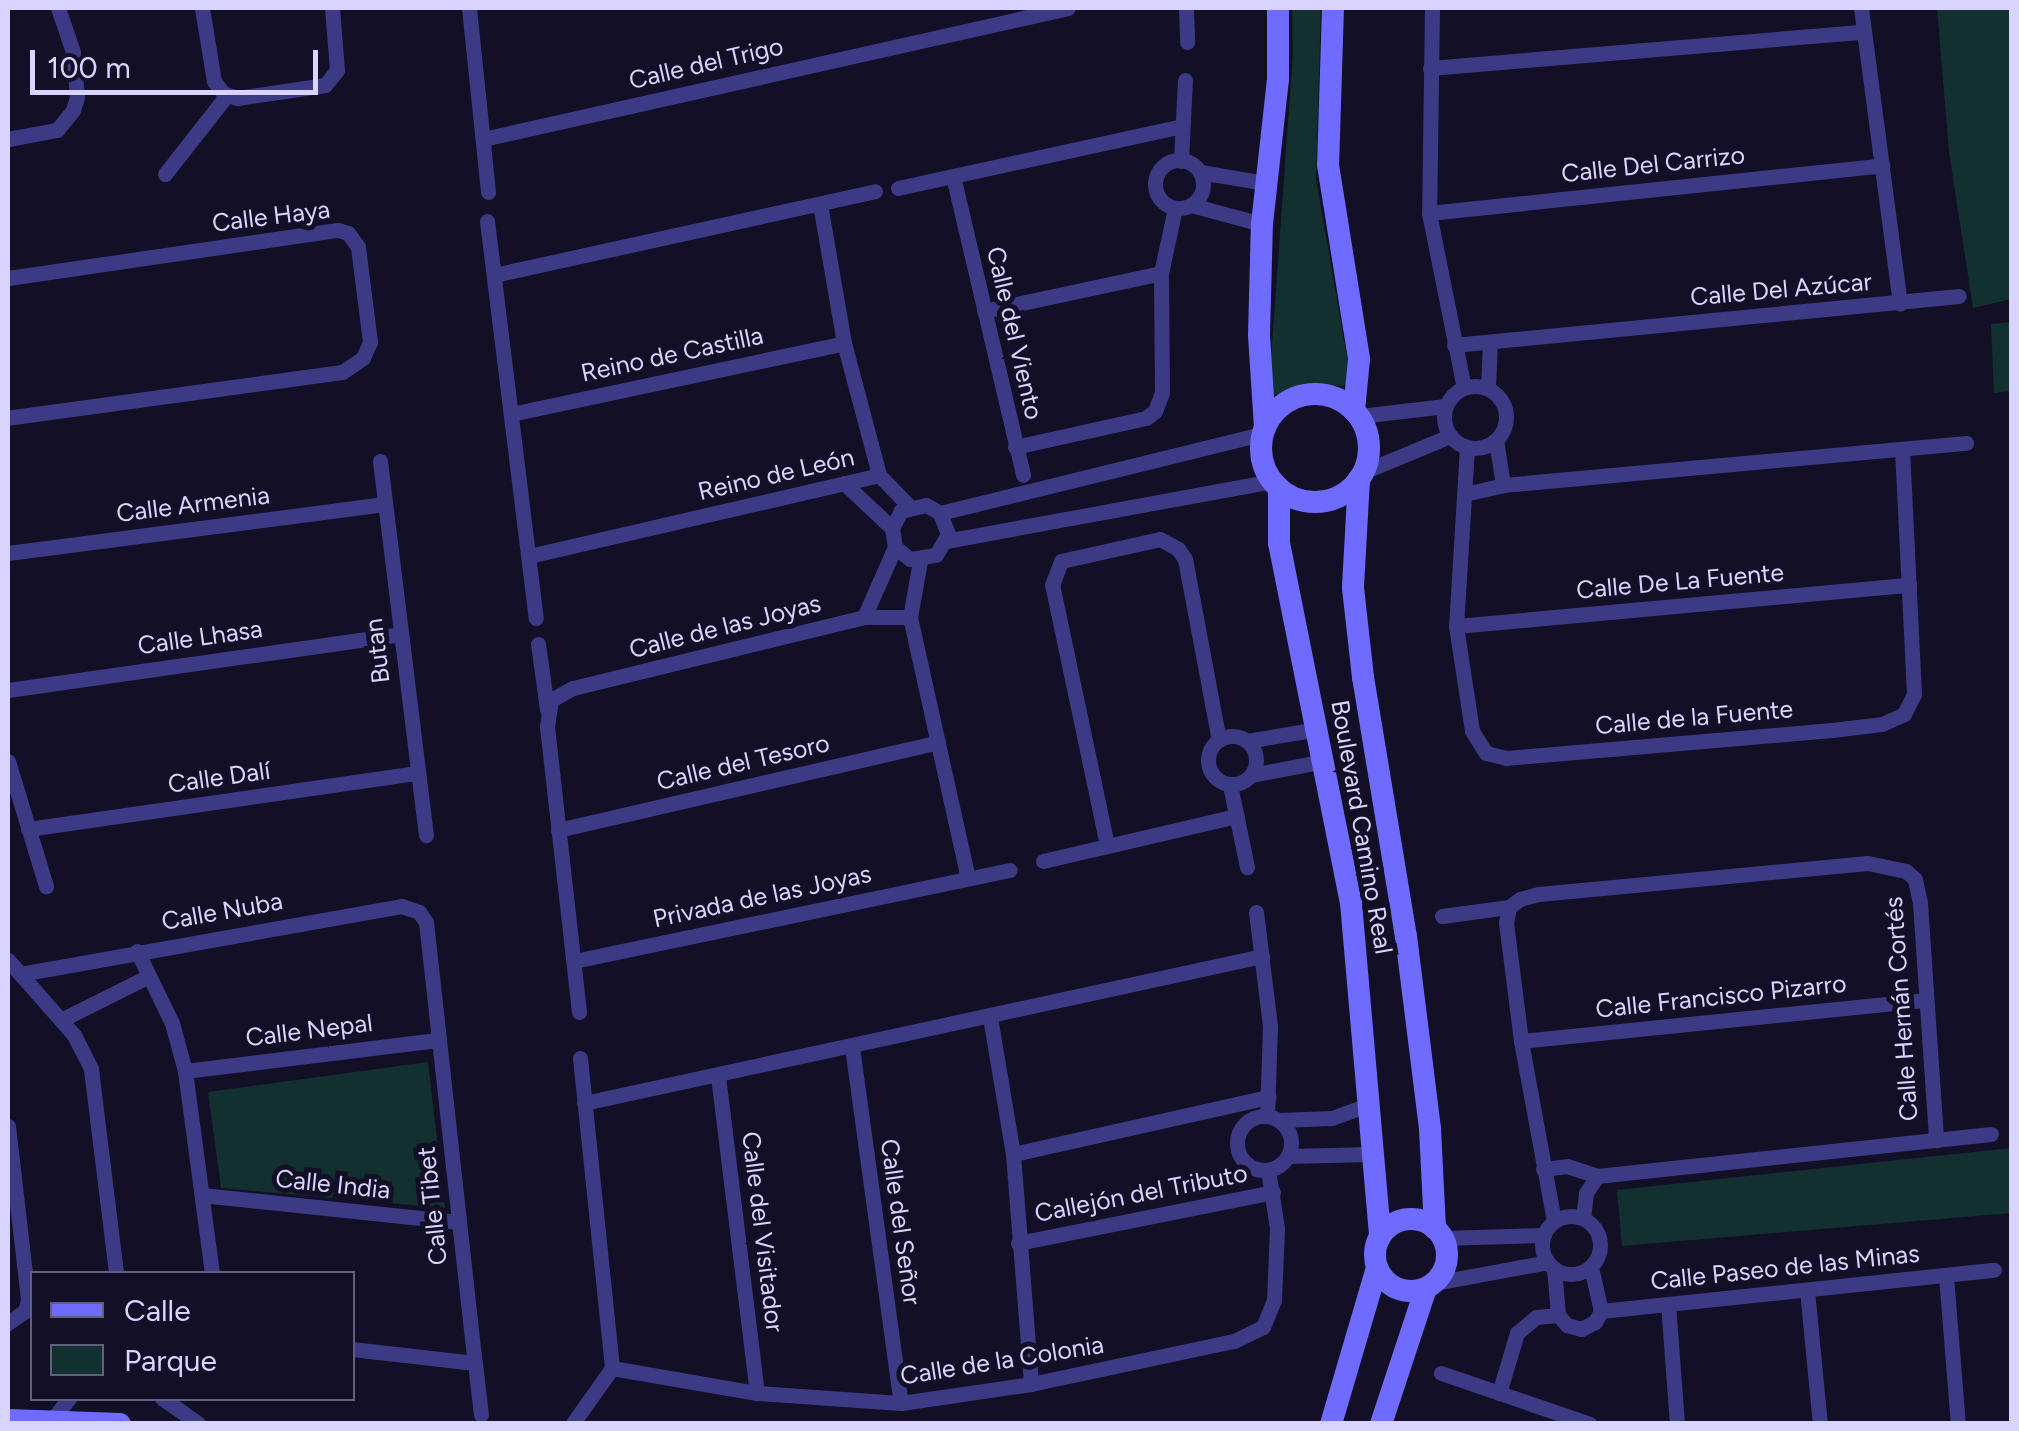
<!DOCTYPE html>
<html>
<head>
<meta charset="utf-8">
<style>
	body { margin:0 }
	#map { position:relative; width:2019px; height:1431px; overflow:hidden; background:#130f26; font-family:Figtree,sans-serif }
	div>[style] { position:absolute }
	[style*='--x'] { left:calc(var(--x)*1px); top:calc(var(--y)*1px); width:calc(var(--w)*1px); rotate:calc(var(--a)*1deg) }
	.green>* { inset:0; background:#12302f }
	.street>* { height:15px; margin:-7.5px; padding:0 7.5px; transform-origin:7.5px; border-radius:7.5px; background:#3d3a85 }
	.street>.ring { margin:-7.5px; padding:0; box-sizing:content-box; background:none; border:15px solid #3d3a85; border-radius:50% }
	.secondary>* { height:22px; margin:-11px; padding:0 11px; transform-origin:11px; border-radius:11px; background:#6f6bff }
	.secondary>.ring { margin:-11px; padding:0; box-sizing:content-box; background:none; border:22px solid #6f6bff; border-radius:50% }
	span { translate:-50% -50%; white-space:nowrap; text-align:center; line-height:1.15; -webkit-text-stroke:10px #130f26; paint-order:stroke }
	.street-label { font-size:25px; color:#d9d4ff }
	.frame { position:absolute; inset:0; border:10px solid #d9d4ff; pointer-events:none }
	.legend { position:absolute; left:30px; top:1271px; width:325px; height:130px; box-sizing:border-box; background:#130f26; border:2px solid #625e7d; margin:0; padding:12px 18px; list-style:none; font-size:30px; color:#d9d4ff }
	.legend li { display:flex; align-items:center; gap:20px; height:50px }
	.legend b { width:50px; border:2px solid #625e7d }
	.scale { position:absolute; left:30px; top:50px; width:288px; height:45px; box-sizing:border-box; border:5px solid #d9d4ff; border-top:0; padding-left:12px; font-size:30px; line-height:35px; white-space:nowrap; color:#d9d4ff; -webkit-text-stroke:8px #130f26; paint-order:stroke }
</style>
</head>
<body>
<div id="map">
	<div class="green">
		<div style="clip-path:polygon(1292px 8px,1321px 8px,1316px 178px,1351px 381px,1343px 386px,1308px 385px,1274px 395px,1271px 358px,1293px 54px)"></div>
		<div style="clip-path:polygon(1937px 8px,2011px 8px,2011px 299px,1973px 308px,1949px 152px)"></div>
		<div style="clip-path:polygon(2011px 322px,2011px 391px,1994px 393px,1991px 324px)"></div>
		<div style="clip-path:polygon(428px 1062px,445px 1208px,221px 1188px,208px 1092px)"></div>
		<div style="clip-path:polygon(2011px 1148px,2011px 1213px,1622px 1246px,1617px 1190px)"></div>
	</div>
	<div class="street">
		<div style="--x:202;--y:8;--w:74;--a:80.7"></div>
		<div style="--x:214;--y:81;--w:15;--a:53"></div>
		<div style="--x:223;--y:93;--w:15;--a:20"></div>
		<div style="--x:237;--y:98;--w:89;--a:-8.4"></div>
		<div style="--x:325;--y:85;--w:19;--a:-51"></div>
		<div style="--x:337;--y:70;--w:62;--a:-94.6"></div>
		<div style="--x:469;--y:8;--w:185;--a:84.1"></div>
		<div style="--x:1186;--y:8;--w:34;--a:88"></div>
		<div style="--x:1432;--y:8;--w:205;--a:90.8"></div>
		<div style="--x:1429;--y:213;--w:178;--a:78.7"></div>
		<div style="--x:1861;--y:8;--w:298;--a:82.5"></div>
		<div style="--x:1430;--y:68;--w:434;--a:-4.8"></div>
		<div style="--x:8;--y:139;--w:50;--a:-10.4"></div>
		<div style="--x:57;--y:130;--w:26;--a:-51"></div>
		<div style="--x:73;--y:110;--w:14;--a:-73"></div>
		<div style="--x:77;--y:97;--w:45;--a:-95.1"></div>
		<div style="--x:73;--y:52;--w:46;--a:-108.8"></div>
		<div style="--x:483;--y:139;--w:599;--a:-12.62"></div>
		<div class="ring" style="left:1155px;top:160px;width:33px;height:33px"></div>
		<div style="--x:1181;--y:161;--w:81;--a:-87.2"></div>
		<div style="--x:1200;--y:172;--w:67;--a:9.5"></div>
		<div style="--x:165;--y:174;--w:100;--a:-51.9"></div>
		<div style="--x:953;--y:176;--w:307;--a:76.8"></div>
		<div style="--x:898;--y:188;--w:291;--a:-12.3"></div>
		<div style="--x:820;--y:204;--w:141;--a:80.2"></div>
		<div style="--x:844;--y:343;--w:137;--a:75.1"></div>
		<div style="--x:879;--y:475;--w:43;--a:45.9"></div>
		<div style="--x:1191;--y:205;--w:73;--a:15"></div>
		<div style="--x:1429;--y:213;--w:456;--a:-6"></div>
		<div style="--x:487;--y:221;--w:400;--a:83"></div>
		<div style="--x:494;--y:275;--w:390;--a:-12.4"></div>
		<div style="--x:8;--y:278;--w:333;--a:-8.3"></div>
		<div style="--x:338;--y:230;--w:10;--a:17"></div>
		<div style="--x:348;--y:233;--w:17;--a:54"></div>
		<div style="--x:358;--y:247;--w:96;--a:82.8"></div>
		<div style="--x:370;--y:342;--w:17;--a:114"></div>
		<div style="--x:363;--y:358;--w:25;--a:146"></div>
		<div style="--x:342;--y:372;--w:337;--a:172.2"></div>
		<div style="--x:984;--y:311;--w:181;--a:-12.1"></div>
		<div style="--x:1454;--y:345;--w:507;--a:-5.54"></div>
		<div class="ring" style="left:1444px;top:386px;width:47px;height:47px"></div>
		<div style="--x:1488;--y:388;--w:46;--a:-87.5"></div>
		<div style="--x:511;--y:414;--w:340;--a:-12"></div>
		<div style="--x:1360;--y:416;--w:86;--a:-6.7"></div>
		<div style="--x:1496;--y:440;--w:46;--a:81.2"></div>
		<div style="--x:1015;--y:447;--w:134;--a:-12.5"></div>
		<div style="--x:1146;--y:418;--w:11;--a:-38"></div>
		<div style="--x:1155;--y:411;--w:19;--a:-69"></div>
		<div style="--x:1162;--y:393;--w:120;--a:-90.5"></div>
		<div style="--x:1161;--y:273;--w:66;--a:-77.8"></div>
		<div style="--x:1467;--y:447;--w:179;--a:93.5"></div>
		<div style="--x:1456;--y:626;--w:106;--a:81.3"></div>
		<div style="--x:1472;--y:731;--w:26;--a:58"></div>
		<div style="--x:1486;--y:753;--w:21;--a:14"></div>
		<div style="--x:1506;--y:758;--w:327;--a:-4.9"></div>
		<div style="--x:1832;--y:730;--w:50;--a:-6.8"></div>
		<div style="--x:1882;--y:724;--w:24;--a:-24"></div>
		<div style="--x:1904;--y:714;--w:22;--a:-63"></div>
		<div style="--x:1914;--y:694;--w:243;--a:-92.8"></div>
		<div style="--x:380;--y:461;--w:377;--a:83"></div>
		<div style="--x:1363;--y:472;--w:94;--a:-22.5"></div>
		<div style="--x:844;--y:483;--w:66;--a:43.2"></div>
		<div style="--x:892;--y:528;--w:19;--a:81"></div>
		<div style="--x:895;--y:547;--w:19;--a:39"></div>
		<div style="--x:910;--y:559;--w:26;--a:-9"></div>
		<div style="--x:936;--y:555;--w:24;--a:-60"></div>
		<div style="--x:948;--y:534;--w:22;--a:-111"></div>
		<div style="--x:940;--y:513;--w:16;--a:-150"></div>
		<div style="--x:926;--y:505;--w:26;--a:167"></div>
		<div style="--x:901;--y:511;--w:19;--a:118"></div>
		<div style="--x:1465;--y:494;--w:39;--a:-13"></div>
		<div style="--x:1503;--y:485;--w:465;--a:-5.2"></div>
		<div style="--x:940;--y:513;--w:332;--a:-13.8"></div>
		<div style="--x:946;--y:541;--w:331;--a:-10.4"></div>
		<div style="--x:8;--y:553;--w:380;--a:-7.4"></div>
		<div style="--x:529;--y:556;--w:359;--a:-13"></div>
		<div style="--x:920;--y:561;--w:57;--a:100.1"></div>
		<div style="--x:910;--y:617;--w:267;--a:77.5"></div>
		<div style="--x:864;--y:617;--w:77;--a:-66.1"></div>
		<div style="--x:1456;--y:626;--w:455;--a:-5.2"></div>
		<div style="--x:538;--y:644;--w:66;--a:82.1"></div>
		<div style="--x:8;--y:690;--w:396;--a:-8.1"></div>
		<div class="ring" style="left:1208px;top:736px;width:33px;height:33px"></div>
		<div style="--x:1247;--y:741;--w:72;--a:-9.6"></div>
		<div style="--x:8;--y:761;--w:131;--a:73.1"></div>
		<div style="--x:1252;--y:775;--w:73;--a:-11"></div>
		<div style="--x:1230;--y:785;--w:84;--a:78.3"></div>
		<div style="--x:28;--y:829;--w:393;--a:-8.2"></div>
		<div style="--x:558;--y:830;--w:390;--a:-13"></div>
		<div style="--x:1107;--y:845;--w:266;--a:-101.9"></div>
		<div style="--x:1052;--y:585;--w:26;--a:-69"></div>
		<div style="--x:1061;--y:561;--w:101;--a:-12.5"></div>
		<div style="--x:1160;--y:539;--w:21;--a:29"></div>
		<div style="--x:1178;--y:549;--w:12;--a:55"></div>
		<div style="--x:1185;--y:559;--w:184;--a:79.4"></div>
		<div style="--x:1043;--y:861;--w:199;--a:-13.1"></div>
		<div style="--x:1256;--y:912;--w:115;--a:83"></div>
		<div style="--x:1270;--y:1026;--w:90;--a:91.9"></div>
		<div style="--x:1442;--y:916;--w:68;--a:-7.7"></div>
		<div style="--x:137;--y:951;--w:80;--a:64.1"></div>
		<div style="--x:172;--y:1023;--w:50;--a:74.8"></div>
		<div style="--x:185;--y:1071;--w:205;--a:82.4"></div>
		<div style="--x:8;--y:960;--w:100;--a:48.7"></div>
		<div style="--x:74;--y:1035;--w:38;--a:63"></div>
		<div style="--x:91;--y:1069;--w:207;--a:83"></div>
		<div style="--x:574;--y:961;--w:445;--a:-11.8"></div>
		<div style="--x:20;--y:974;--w:387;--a:-10.1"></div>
		<div style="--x:401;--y:906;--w:19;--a:18"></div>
		<div style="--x:419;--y:912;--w:12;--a:55"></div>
		<div style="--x:426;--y:922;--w:444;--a:83.7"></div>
		<div style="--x:475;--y:1363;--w:124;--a:-173.5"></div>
		<div style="--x:579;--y:1012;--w:288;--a:-96.4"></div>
		<div style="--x:547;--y:726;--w:26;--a:-81"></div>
		<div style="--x:551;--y:700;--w:25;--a:-29"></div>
		<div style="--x:573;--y:688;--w:300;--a:-13.7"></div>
		<div style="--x:864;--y:617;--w:46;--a:0"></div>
		<div style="--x:990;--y:1017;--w:139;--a:80.5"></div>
		<div style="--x:1013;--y:1154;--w:231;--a:85.5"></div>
		<div style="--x:61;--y:1020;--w:98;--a:-26.6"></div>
		<div style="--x:1521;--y:1041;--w:407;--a:-5.8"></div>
		<div style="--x:852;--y:1047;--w:359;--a:82.2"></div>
		<div style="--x:580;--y:1058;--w:312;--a:84.1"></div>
		<div style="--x:185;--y:1071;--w:256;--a:-7"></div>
		<div style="--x:718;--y:1076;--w:319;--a:83"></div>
		<div style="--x:584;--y:1103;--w:694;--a:-12.23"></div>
		<div class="ring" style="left:1237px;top:1116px;width:39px;height:39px"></div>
		<div style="--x:1279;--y:1120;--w:53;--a:-2.2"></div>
		<div style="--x:1332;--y:1118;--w:38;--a:-20"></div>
		<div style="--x:8;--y:1126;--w:175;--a:83.4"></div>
		<div style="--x:28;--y:1300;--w:11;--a:105"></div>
		<div style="--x:25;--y:1311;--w:21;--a:145"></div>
		<div style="--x:1013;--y:1154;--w:262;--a:-12.6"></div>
		<div style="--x:1288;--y:1156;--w:83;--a:-1.4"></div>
		<div style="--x:1543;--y:1169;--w:24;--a:-7"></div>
		<div style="--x:1567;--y:1166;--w:32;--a:18"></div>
		<div style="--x:1597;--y:1176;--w:396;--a:-6.1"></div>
		<div style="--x:202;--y:1195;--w:258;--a:6"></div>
		<div class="ring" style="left:1542px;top:1216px;width:43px;height:43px"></div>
		<div style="--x:1583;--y:1218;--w:25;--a:-83"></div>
		<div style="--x:1586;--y:1193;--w:20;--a:-57"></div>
		<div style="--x:1554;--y:1221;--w:183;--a:-100.4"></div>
		<div style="--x:1521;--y:1041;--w:119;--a:-97.2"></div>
		<div style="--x:1506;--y:923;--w:16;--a:-79"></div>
		<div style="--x:1509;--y:907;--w:14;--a:-36"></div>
		<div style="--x:1520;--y:899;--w:20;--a:-15"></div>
		<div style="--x:1539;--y:894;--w:330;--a:-5.4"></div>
		<div style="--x:1868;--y:863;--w:39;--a:12"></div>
		<div style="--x:1906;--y:871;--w:12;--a:42"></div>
		<div style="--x:1915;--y:879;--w:25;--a:78"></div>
		<div style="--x:1920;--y:903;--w:238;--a:86.1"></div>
		<div style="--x:1442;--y:1238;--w:102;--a:-1.7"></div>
		<div style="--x:1018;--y:1243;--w:260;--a:-11.3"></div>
		<div style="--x:1591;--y:1267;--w:45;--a:77.2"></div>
		<div style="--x:1554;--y:1268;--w:47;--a:85.1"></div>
		<div style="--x:1946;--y:1276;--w:148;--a:85.4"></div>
		<div style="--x:1434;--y:1283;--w:116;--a:-10.4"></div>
		<div style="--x:1807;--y:1290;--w:135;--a:84.5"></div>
		<div style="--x:1668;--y:1304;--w:120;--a:85.7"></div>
		<div style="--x:475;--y:1363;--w:52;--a:83.4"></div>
		<div style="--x:612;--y:1368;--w:147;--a:9.8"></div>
		<div style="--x:757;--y:1393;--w:144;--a:4"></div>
		<div style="--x:901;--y:1403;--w:131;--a:-8.3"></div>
		<div style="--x:1031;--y:1384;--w:208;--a:-12"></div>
		<div style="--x:1234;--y:1341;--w:32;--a:-26"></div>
		<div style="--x:1263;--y:1327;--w:29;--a:-68"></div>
		<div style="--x:1274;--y:1300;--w:72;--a:-87.6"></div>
		<div style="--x:1277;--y:1228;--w:59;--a:-98.8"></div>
		<div style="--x:1441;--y:1373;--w:157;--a:18.9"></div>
		<div style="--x:1499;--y:1393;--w:63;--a:-73.3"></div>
		<div style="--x:1517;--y:1333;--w:25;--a:-40"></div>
		<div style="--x:1536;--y:1317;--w:22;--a:-5"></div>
		<div style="--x:1558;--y:1315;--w:13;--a:48"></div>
		<div style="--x:1567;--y:1325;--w:15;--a:16"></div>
		<div style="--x:1581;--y:1329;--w:16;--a:-27"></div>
		<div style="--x:1595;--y:1322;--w:13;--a:-61"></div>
		<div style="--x:1601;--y:1311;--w:395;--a:-6"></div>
		<div style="--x:162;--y:1398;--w:45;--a:35.1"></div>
		<div style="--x:52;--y:1420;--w:28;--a:-52"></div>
		<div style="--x:573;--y:1423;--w:67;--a:-54.7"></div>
	</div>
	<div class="secondary">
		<div style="--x:1333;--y:8;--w:157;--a:91.8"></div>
		<div style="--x:1328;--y:165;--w:196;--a:80.9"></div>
		<div style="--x:1359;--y:359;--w:52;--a:95.5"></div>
		<div class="ring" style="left:1261px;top:394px;width:86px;height:86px"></div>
		<div style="--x:1265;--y:428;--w:93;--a:-93.7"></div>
		<div style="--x:1259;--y:335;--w:111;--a:-88.5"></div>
		<div style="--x:1262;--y:224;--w:146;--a:-83.7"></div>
		<div style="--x:1278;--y:79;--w:71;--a:-90"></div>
		<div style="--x:1359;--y:479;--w:109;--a:93.2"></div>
		<div style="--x:1353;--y:588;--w:90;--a:83.6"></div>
		<div style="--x:1363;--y:677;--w:263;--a:80.6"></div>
		<div style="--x:1406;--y:936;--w:194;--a:82.9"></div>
		<div style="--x:1430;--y:1129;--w:100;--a:87.1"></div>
		<div style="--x:1279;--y:488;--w:55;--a:90"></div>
		<div style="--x:1279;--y:543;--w:367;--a:78.7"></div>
		<div style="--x:1351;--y:903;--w:335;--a:85"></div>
		<div class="ring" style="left:1375px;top:1219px;width:50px;height:50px"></div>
		<div style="--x:8;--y:1420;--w:112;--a:2"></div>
		<div style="--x:1331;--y:1424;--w:163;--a:-73.6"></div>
		<div style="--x:1381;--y:1424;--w:143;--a:-71.7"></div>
	</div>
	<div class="street-label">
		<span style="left:706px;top:63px;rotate:-13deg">Calle del Trigo</span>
		<span style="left:1653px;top:164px;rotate:-6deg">Calle Del Carrizo</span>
		<span style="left:271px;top:216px;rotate:-7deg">Calle Haya</span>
		<span style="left:1781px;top:289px;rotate:-5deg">Calle Del Azúcar</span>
		<span style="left:1015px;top:333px;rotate:77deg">Calle del Viento</span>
		<span style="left:672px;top:354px;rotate:-12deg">Reino de Castilla</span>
		<span style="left:776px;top:474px;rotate:-13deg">Reino de León</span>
		<span style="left:193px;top:504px;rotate:-7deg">Calle Armenia</span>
		<span style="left:1680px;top:581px;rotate:-5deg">Calle De La Fuente</span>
		<span style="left:725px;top:626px;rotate:-14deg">Calle de las Joyas</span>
		<span style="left:200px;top:637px;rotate:-8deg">Calle Lhasa</span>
		<span style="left:377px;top:651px;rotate:-97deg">Butan</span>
		<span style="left:1694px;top:717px;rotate:-5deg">Calle de la Fuente</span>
		<span style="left:743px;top:762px;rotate:-13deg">Calle del Tesoro</span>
		<span style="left:219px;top:777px;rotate:-8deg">Calle Dalí</span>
		<span style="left:1362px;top:827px;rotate:80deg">Boulevard Camino Real</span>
		<span style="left:762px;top:896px;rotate:-12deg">Privada de las Joyas</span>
		<span style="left:222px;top:911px;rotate:-10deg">Calle Nuba</span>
		<span style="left:1721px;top:996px;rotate:-6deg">Calle Francisco Pizarro</span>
		<span style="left:1901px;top:1009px;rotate:-94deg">Calle Hernán Cortés</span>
		<span style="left:309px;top:1030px;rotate:-7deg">Calle Nepal</span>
		<span style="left:333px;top:1184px;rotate:6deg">Calle India</span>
		<span style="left:1141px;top:1193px;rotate:-11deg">Callejón del Tributo</span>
		<span style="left:432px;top:1206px;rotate:-96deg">Calle Tibet</span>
		<span style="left:901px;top:1222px;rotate:82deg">Calle del Señor</span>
		<span style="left:763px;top:1232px;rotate:83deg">Calle del Visitador</span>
		<span style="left:1785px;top:1267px;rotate:-6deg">Calle Paseo de las Minas</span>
		<span style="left:1002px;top:1360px;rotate:-9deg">Calle de la Colonia</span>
	</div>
	<div class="frame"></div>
	<ul class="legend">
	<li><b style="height:12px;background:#6f6bff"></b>Calle</li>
	<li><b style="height:28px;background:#12302f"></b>Parque</li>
	</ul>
	<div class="scale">100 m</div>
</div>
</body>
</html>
